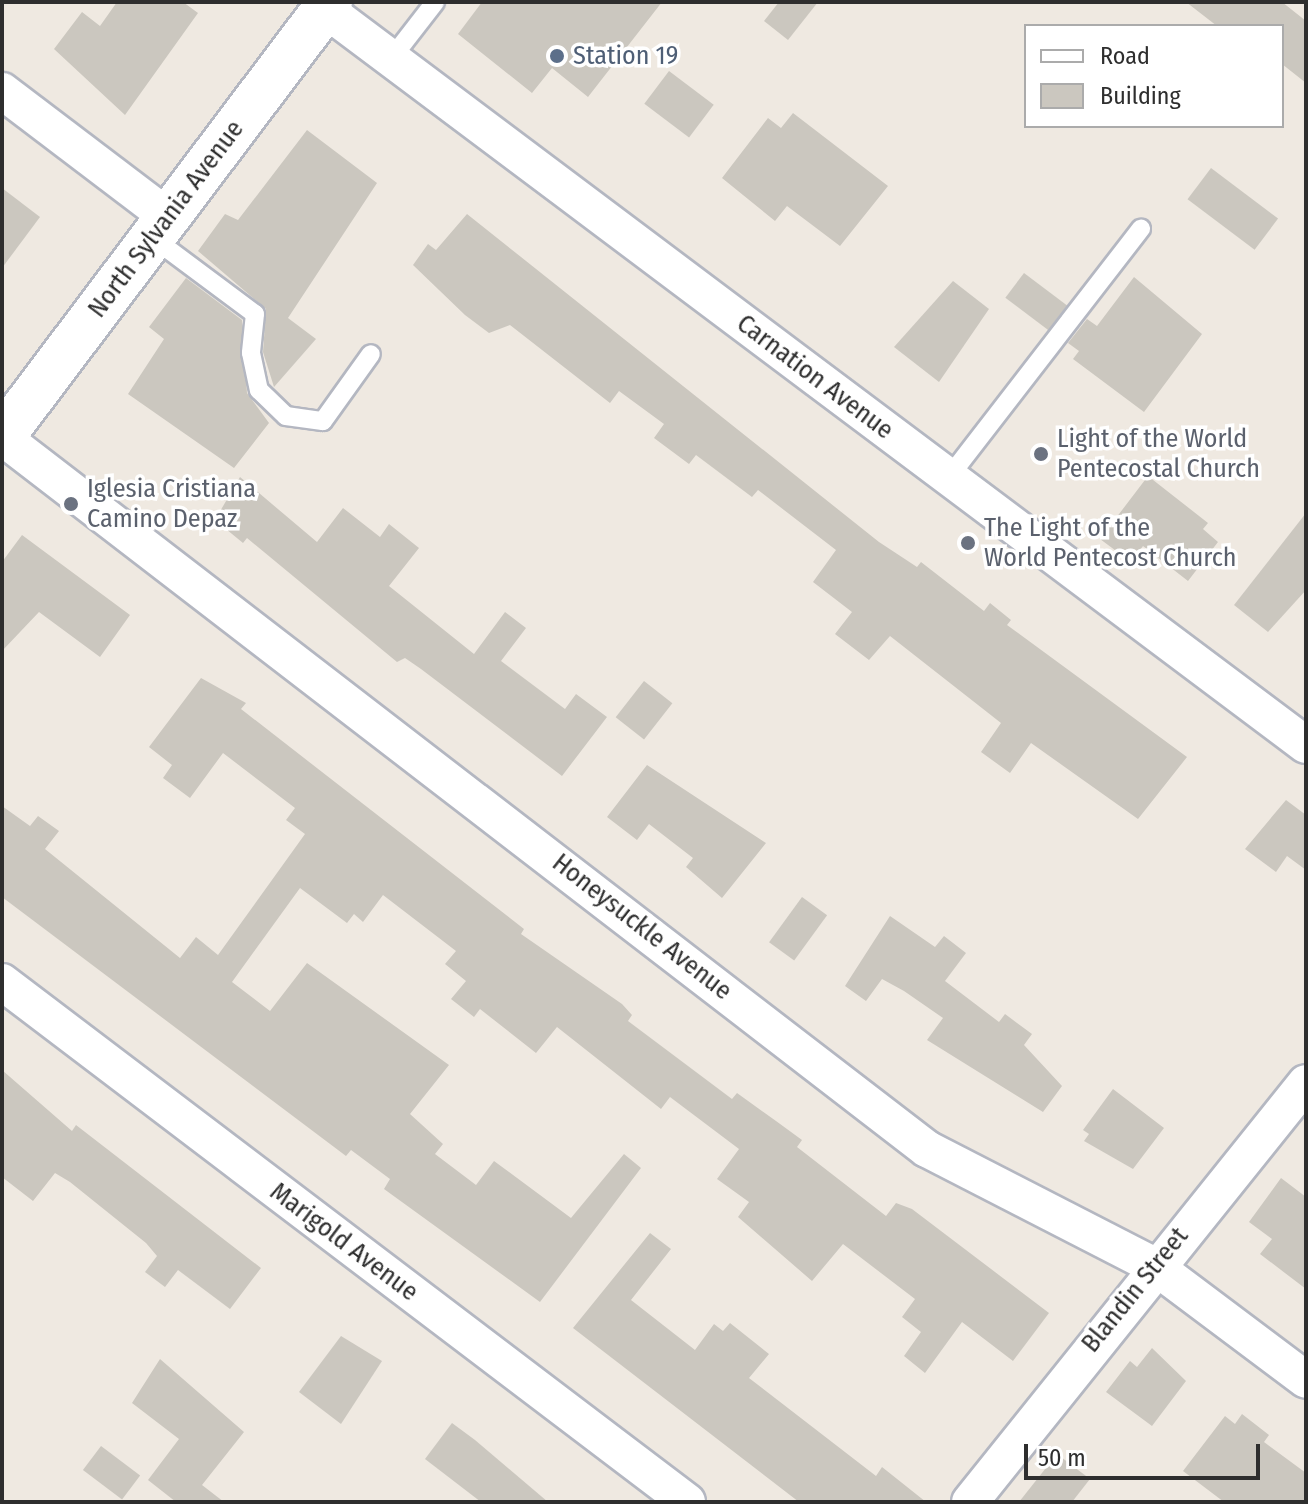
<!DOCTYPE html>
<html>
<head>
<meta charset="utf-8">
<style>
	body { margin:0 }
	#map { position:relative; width:1308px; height:1504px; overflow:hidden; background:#efe9e1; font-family:"Fira Sans Condensed",sans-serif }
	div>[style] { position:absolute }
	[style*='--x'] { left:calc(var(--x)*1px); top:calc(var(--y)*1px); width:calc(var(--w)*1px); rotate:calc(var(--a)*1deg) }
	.building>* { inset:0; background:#cbc7bf; transform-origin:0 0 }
	.roads { filter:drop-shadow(2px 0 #b4b7c1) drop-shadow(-2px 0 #b4b7c1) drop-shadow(0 2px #b4b7c1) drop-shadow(0 -2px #b4b7c1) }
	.lane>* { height:18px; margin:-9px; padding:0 9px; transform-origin:9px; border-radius:9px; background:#fff }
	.street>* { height:36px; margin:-18px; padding:0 18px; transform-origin:18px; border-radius:18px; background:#fff }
	.secondary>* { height:44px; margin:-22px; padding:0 22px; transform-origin:22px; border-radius:22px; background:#fff }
	.dots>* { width:22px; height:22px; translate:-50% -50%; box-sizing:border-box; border:4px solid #fff; border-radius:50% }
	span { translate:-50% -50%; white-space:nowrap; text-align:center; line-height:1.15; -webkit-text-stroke:7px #fff; paint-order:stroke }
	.service-label { font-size:26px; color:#4e5e75 }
	.left { translate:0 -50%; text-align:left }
	.street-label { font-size:26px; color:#2e2e2e }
	.worship-label { font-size:26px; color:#5b616d }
	.frame { position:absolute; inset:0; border:4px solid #2e2e2e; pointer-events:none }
	.legend { position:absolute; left:1024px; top:24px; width:260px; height:104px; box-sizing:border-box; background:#fff; border:2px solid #ababab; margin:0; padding:10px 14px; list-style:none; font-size:24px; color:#2e2e2e }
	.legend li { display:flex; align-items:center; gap:16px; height:40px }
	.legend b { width:40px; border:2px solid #ababab }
	.scale { position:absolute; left:1024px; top:1444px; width:236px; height:36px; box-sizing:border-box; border:4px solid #2e2e2e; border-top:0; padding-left:10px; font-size:24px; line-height:28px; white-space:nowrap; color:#2e2e2e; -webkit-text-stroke:6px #fff; paint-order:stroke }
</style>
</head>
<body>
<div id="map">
	<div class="building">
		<div style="clip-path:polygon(117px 2px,183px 2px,198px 13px,125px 115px,54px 49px,82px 12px,100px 26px)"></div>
		<div style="clip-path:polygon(482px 2px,662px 2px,588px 97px,552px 68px,532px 93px,458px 34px)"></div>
		<div style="clip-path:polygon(779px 2px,818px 2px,788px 40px,764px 21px)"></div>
		<div style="clip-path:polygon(1186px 2px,1282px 2px,1306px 21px,1306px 83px,1282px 64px,1282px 26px,1217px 26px)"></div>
		<div style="left:669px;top:71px;width:56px;height:41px;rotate:37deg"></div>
		<div style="clip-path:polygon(793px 113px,888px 186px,840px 246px,787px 206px,775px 221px,722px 178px,768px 118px,781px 128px)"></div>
		<div style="clip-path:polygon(307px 130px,377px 183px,288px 318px,316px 339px,274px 387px,263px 352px,266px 309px,198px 251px,225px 214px,238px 220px)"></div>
		<div style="left:1211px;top:168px;width:84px;height:39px;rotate:37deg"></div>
		<div style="clip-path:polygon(2px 188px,40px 217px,2px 268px)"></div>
		<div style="clip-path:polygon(467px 214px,879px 542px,917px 567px,921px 562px,984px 611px,990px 603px,1011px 620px,1007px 625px,1187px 757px,1138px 819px,1031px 743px,1010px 773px,981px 752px,1001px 723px,890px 636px,869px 660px,835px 634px,852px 612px,813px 582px,836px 550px,758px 490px,752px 497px,696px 455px,689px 464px,654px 438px,664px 424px,619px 391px,610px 403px,510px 325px,489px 333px,465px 315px,413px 265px,428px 244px,436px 250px)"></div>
		<div style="left:1024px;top:273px;width:54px;height:31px;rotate:37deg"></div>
		<div style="clip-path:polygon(1134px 277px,1202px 334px,1144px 412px,1073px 359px,1079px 351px,1068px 343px,1087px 319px,1097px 326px)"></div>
		<div style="clip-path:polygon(186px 278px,242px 320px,247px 393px,269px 423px,234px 468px,128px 394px,164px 339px,149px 327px)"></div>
		<div style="clip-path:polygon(953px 281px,989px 309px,939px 382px,894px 347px)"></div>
		<div style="clip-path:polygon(1148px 476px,1208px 523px,1203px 529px,1218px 542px,1188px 581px,1143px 546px,1131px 562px,1100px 539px)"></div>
		<div style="clip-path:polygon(240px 477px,317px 542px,343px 508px,380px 537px,389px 524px,419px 548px,389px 586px,474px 654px,505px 612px,526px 628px,501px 661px,565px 709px,576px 694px,607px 717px,562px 776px,421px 669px,405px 658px,397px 662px,247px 538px,243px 543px,215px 520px)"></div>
		<div style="clip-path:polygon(1306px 513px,1306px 590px,1268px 632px,1234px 605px)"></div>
		<div style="clip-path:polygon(22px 535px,130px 615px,100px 657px,39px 612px,2px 651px,2px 562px)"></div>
		<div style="clip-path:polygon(201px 678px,246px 703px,241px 709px,524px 929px,521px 934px,622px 1004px,632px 1015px,628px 1021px,732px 1099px,737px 1093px,776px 1121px,802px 1140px,797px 1147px,886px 1216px,896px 1203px,912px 1209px,1049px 1313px,1013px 1361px,962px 1322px,925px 1373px,904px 1356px,921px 1332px,902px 1317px,915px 1299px,843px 1244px,812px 1281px,738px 1217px,749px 1202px,717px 1179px,739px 1149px,670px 1097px,661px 1109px,557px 1027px,536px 1053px,480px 1009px,474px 1017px,451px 999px,466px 981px,445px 964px,456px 951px,383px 895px,363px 922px,354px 914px,347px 923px,300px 888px,232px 982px,270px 1011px,307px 963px,449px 1065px,410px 1114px,443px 1144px,435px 1154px,476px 1185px,494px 1161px,571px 1218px,624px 1154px,641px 1168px,540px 1302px,384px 1189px,390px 1179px,351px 1150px,346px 1156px,2px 897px,2px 806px,30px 826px,38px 816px,59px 831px,45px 849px,180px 958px,196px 937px,218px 955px,305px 834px,286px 820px,295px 808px,223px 753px,190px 798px,163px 778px,172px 765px,149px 747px)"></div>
		<div style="left:644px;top:681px;width:36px;height:46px;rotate:38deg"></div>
		<div style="clip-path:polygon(647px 765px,766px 843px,722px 898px,686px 867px,693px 858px,649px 824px,637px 840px,607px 817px)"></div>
		<div style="clip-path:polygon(1286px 800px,1306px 815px,1306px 870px,1287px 856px,1276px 872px,1245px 849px)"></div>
		<div style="left:802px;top:897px;width:31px;height:56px;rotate:36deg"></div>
		<div style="clip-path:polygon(890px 916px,935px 947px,944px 936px,966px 953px,945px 981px,999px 1022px,1005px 1014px,1032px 1034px,1024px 1045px,1062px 1086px,1043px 1112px,927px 1040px,943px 1018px,904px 991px,882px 979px,866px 1001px,845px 986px)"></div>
		<div style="clip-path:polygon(2px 1070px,72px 1131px,76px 1125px,261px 1268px,230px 1309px,178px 1270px,165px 1287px,145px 1272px,157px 1256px,146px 1243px,70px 1182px,55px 1173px,33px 1201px,2px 1177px)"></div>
		<div style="clip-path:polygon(1113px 1089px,1164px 1128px,1133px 1169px,1084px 1141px,1089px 1134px,1083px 1130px)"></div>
		<div style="clip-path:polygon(1281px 1178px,1306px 1197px,1306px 1289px,1260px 1254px,1272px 1239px,1249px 1222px)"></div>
		<div style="clip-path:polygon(650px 1233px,671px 1249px,631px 1300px,695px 1350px,714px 1324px,723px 1331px,730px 1323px,769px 1354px,749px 1378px,876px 1476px,882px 1467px,926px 1502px,799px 1502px,573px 1328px)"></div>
		<div style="clip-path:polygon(341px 1336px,382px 1361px,341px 1424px,299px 1392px)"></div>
		<div style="clip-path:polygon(1152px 1348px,1186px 1381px,1152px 1426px,1106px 1392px,1130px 1361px,1137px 1367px)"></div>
		<div style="clip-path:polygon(160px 1359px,244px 1432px,202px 1485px,224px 1502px,176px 1502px,148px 1480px,179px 1439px,132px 1403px)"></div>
		<div style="clip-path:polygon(1242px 1414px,1269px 1435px,1264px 1442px,1306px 1473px,1306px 1502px,1224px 1502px,1183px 1471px,1225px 1416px,1235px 1424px)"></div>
		<div style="clip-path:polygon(452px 1423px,475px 1440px,548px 1502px,481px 1502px,425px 1459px)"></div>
		<div style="left:101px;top:1446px;width:49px;height:30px;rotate:37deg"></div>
		<div style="clip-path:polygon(1057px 1454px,1090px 1479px,1072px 1502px,1019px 1502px)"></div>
	</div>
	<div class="roads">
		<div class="lane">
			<div style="--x:391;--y:59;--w:72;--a:-52.3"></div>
			<div style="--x:153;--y:238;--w:127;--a:36.7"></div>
			<div style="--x:255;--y:314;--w:39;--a:96"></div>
			<div style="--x:251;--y:353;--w:38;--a:78"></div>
			<div style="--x:259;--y:390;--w:37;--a:44"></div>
			<div style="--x:286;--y:416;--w:37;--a:8"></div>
			<div style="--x:323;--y:421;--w:82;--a:-54.4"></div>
			<div style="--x:949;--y:477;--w:314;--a:-52.3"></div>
		</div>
		<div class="street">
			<div style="--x:325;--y:9;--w:1226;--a:36.88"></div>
			<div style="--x:2;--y:91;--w:208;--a:37.2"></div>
			<div style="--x:2;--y:437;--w:1167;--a:37.59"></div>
			<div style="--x:927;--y:1149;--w:254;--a:27.2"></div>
			<div style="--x:1153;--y:1265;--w:191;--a:36.9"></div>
			<div style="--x:2;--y:982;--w:860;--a:37.2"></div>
			<div style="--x:970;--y:1502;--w:537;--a:-51.27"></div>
		</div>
		<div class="secondary">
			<div style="--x:2;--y:437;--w:545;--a:-52.98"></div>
		</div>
	</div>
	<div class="dots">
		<div style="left:557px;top:56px;background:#5c6f8a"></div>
		<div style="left:1041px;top:454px;background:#6b7280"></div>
		<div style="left:71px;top:504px;background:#6b7280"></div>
		<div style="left:968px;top:543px;background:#6b7280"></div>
	</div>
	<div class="service-label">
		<span class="left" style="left:573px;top:56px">Station 19</span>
	</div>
	<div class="street-label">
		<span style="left:166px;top:219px;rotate:-53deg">North Sylvania Avenue</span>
		<span style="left:815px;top:377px;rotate:37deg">Carnation Avenue</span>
		<span style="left:642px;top:927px;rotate:38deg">Honeysuckle Avenue</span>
		<span style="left:344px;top:1242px;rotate:37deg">Marigold Avenue</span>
		<span style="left:1135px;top:1290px;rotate:-51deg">Blandin Street</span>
	</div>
	<div class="worship-label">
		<span class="left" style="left:1057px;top:454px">Light of the World<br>Pentecostal Church</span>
		<span class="left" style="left:87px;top:504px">Iglesia Cristiana<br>Camino Depaz</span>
		<span class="left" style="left:984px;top:543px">The Light of the<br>World Pentecost Church</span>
	</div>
	<div class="frame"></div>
	<ul class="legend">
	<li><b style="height:10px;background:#fff"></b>Road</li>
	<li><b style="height:22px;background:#cbc7bf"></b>Building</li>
	</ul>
	<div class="scale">50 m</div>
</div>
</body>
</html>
